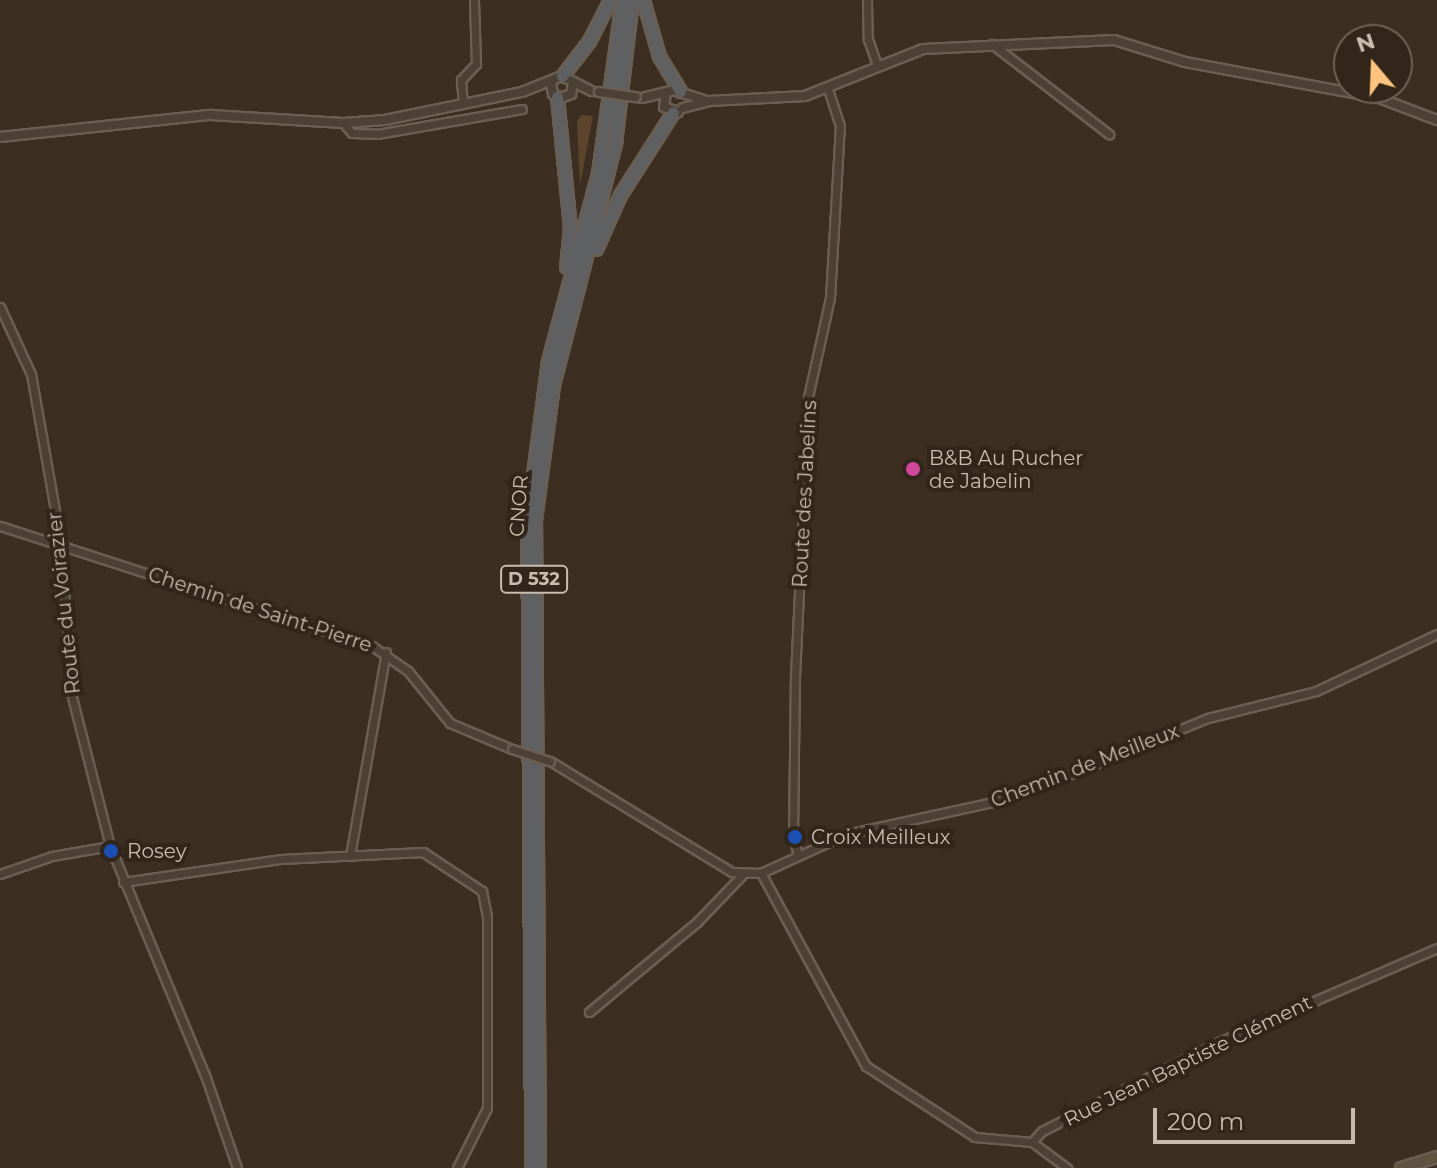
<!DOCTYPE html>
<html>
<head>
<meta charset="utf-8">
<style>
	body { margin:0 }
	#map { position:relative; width:1437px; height:1168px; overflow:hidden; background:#3c2e20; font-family:Montserrat,sans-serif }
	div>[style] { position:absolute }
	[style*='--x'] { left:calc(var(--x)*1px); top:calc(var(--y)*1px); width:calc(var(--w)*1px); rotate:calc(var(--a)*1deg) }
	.water>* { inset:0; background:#5d452b }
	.roads { filter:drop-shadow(2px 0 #6a5f52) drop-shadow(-2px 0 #6a5f52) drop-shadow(0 2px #6a5f52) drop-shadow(0 -2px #6a5f52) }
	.minor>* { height:7px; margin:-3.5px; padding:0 3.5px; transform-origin:3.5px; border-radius:3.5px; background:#4c4134 }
	.tertiary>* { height:8px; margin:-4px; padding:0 4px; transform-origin:4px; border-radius:4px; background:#4c4134 }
	.secondary>* { height:10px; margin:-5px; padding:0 5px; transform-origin:5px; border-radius:5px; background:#605241 }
	.trunk>* { height:11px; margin:-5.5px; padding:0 5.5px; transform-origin:5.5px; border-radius:5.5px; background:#5e6062 }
	.bridges { filter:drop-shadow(2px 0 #6a5f52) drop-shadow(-2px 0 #6a5f52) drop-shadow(0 2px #6a5f52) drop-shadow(0 -2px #6a5f52) }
	.minor-bridge>* { height:7px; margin:-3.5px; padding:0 3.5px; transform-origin:3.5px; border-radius:3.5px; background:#4c4134 }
	.tertiary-bridge>* { height:8px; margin:-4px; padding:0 4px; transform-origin:4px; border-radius:4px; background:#4c4134 }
	.dots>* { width:22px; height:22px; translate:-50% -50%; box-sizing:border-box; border:4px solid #312619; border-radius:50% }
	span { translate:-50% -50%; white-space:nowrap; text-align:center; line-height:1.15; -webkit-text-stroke:8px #312619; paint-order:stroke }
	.shield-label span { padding:2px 6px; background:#312619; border:2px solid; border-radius:6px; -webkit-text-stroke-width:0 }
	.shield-label { font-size:18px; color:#c9bdaf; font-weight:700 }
	.poi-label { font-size:20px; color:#c9bdaf }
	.left { translate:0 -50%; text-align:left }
	.street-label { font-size:20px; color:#c9bdaf }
	.north { position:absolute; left:1333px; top:24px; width:80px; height:80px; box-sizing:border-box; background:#312619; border:2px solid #6e6255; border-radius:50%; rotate:341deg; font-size:22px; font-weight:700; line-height:32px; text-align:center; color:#c9bdaf }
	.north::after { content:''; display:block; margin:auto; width:28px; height:36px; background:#ffc47d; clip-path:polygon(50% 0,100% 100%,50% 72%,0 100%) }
	.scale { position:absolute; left:1153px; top:1108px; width:202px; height:36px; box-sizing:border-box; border:4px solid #c9bdaf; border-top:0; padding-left:10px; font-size:24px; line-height:28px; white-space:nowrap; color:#c9bdaf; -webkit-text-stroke:6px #312619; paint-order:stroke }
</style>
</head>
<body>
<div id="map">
	<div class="water">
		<div style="clip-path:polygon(581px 115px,593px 116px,580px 185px,577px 122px)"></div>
	</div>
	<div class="roads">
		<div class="minor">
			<div style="--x:867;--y:0;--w:39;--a:89"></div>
			<div style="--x:868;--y:39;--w:28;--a:71"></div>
			<div style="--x:992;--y:44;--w:148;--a:37.6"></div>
			<div style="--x:463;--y:104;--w:24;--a:-95"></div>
			<div style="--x:461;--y:80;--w:22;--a:-47"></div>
			<div style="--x:476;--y:64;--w:64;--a:-91.8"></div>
			<div style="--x:343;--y:123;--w:13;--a:48"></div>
			<div style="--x:352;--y:133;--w:25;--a:2"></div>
			<div style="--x:377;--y:134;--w:147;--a:-9.8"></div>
			<div style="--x:0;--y:307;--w:74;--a:65.2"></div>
			<div style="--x:31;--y:374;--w:174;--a:80"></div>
			<div style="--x:61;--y:545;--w:152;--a:85.9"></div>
			<div style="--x:72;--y:697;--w:154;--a:75.7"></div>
			<div style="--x:110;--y:846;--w:248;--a:67.5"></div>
			<div style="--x:205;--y:1075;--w:98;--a:71"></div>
			<div style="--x:0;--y:526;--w:391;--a:17.9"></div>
			<div style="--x:372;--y:646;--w:44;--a:34.8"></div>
			<div style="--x:408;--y:671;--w:67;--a:51.1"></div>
			<div style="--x:450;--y:723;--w:67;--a:22.8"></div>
			<div style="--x:550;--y:761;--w:213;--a:31.4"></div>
			<div style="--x:732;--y:872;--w:29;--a:2"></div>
			<div style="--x:761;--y:873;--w:94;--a:-24.6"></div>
			<div style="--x:846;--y:834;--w:173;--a:-12.3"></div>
			<div style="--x:1015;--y:797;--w:209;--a:-22.3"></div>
			<div style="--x:1208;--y:718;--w:111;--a:-14"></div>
			<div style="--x:1316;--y:691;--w:134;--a:-25.2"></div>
			<div style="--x:798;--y:855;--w:20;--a:-105"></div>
			<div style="--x:793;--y:836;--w:159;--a:-89.3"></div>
			<div style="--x:795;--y:677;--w:280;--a:-87.3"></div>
			<div style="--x:808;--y:397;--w:101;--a:-77.5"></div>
			<div style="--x:830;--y:298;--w:172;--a:-86.7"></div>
			<div style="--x:840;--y:126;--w:40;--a:-108"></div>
			<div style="--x:350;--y:856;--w:207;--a:-80"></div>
			<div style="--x:761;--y:873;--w:220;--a:61.5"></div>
			<div style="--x:866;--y:1066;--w:130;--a:33.1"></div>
			<div style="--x:975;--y:1137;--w:57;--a:5"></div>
			<div style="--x:1032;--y:1142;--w:44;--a:36.6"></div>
			<div style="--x:0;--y:874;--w:55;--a:-19.1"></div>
			<div style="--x:52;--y:856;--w:59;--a:-9.8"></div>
			<div style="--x:123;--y:882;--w:160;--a:-8.3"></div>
			<div style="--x:281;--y:859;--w:142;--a:-2.8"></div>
			<div style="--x:423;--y:852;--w:71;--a:33.5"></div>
			<div style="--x:482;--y:891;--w:25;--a:79"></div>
			<div style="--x:487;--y:916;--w:192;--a:90"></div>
			<div style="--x:487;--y:1108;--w:67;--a:116.6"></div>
			<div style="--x:589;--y:1012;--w:141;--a:-39.8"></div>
			<div style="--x:697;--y:922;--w:65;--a:-46.2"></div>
			<div style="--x:1032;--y:1142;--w:15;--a:-48"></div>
			<div style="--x:1042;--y:1131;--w:200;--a:-26.7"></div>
			<div style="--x:1221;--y:1041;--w:235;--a:-23.3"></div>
		</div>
		<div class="tertiary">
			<div style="--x:551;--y:82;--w:12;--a:81"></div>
			<div style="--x:553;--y:94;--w:9;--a:27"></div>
			<div style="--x:561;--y:98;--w:11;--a:-22"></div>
			<div style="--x:571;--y:94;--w:10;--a:-79"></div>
			<div style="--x:666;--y:93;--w:14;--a:98"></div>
			<div style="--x:664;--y:107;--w:15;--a:20"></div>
			<div style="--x:642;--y:98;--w:32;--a:-14"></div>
			<div style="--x:673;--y:90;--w:33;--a:18"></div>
			<div style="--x:683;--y:108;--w:27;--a:-15"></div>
			<div style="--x:709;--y:101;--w:96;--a:-3"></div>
			<div style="--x:805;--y:96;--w:127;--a:-21.7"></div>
			<div style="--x:923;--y:49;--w:191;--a:-2.7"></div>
			<div style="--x:1114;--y:40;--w:74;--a:17.2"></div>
			<div style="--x:1185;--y:62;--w:197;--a:10.5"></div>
			<div style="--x:1379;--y:98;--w:62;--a:20.8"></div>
			<div style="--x:0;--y:137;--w:212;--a:-6"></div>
			<div style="--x:211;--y:115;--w:132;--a:3.5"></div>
			<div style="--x:343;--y:123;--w:42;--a:-4.1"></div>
			<div style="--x:385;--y:120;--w:140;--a:-11.6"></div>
			<div style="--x:522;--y:92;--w:43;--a:-21.8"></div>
			<div style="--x:562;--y:76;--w:33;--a:27"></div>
		</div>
		<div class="secondary">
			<div style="--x:1401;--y:1168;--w:38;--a:-17"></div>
		</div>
		<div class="trunk">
			<div style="--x:643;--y:0;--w:58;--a:74.1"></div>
			<div style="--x:659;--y:56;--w:41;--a:59"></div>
			<div style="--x:562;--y:76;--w:44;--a:-52.4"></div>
			<div style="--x:589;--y:41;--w:46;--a:-62.9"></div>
			<div style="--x:557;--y:97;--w:131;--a:84.3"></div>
			<div style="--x:570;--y:227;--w:40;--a:95.7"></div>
			<div style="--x:596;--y:249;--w:59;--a:-66"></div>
			<div style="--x:620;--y:195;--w:98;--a:-57.4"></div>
			<div style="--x:531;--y:1168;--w:648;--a:-90.35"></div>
			<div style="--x:527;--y:520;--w:160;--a:-82.5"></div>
			<div style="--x:548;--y:361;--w:195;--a:-75.1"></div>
			<div style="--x:598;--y:173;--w:175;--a:-82.1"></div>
			<div style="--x:539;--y:1168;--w:648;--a:-90.35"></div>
			<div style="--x:535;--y:520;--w:136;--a:-82.4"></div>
			<div style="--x:553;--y:385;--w:250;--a:-75.6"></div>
			<div style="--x:615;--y:143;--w:144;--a:-83.2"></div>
		</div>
	</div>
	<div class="bridges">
		<div class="minor-bridge">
			<div style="--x:512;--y:749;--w:40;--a:18"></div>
		</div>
		<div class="tertiary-bridge">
			<div style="--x:599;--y:92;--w:37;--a:8"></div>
		</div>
	</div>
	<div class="dots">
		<div style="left:913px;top:469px;background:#d1479c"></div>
		<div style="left:795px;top:837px;background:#1a4fb4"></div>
		<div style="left:111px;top:851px;background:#1a4fb4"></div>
	</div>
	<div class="shield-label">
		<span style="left:534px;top:579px">D 532</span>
	</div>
	<div class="poi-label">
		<span class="left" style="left:929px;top:470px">B&amp;B Au Rucher<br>de Jabelin</span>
		<span class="left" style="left:811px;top:837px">Croix Meilleux</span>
		<span class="left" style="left:127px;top:851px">Rosey</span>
	</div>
	<div class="street-label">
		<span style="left:805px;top:494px;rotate:-87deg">Route des Jabelins</span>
		<span style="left:519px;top:506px;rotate:-86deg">CNOR</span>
		<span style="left:64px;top:603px;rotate:-96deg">Route du Voirazier</span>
		<span style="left:260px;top:610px;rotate:18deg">Chemin de Saint-Pierre</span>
		<span style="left:1085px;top:766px;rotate:-21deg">Chemin de Meilleux</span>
		<span style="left:1188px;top:1061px;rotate:-26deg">Rue Jean Baptiste Clément</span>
	</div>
	<div class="north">N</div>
	<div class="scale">200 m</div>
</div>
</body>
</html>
